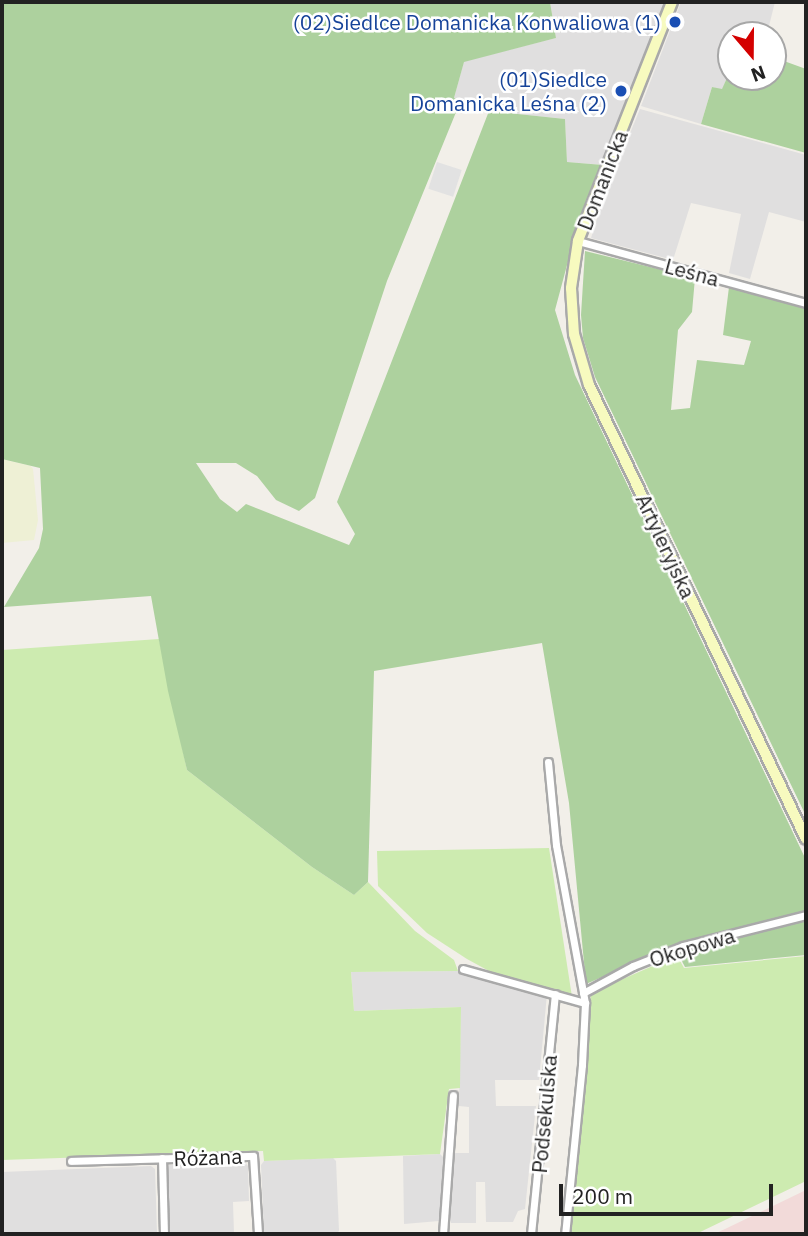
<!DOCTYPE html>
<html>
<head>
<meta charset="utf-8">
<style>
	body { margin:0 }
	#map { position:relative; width:808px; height:1236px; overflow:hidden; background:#f2efe9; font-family:"IBM Plex Sans",sans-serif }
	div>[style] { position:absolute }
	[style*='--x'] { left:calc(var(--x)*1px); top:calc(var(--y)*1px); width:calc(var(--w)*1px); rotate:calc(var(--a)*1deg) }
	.residential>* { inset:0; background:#e0dfdf }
	.commercial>* { inset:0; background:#f2dad9 }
	.farmland>* { inset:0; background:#eef0d5 }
	.grass>* { inset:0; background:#cdebb0 }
	.forest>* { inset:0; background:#add19e }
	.parking>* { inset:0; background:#e2e2e2; transform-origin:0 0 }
	.roads { filter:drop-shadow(2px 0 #a9a9a9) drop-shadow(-2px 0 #a9a9a9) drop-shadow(0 2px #a9a9a9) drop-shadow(0 -2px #a9a9a9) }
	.street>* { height:7px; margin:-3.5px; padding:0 3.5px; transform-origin:3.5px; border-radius:3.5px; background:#fff }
	.secondary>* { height:10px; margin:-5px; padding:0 5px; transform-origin:5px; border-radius:5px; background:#f7fabf }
	.dots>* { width:19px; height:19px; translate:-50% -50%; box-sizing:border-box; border:4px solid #fff; border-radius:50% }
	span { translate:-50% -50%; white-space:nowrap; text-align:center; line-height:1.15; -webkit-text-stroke:5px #fff; paint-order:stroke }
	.transit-label { font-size:21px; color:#164399 }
	.right { translate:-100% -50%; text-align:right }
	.street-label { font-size:21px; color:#222 }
	.frame { position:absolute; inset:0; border:4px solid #222; pointer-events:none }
	.north { position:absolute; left:717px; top:21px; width:70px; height:70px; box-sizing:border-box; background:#fff; border:2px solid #a7a7a7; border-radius:50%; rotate:160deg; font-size:19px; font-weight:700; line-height:28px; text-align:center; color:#222 }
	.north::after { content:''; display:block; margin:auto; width:24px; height:32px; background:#d40000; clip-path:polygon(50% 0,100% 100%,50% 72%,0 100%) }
	.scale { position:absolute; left:559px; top:1184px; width:214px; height:32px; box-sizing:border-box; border:4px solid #222; border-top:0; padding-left:9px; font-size:21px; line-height:24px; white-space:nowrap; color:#222; -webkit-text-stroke:5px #fff; paint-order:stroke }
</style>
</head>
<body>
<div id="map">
	<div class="residential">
		<div style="clip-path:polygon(550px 2px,666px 2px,603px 165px,567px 162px,565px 119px,489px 111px,454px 98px,464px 61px,556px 38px)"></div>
		<div style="clip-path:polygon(681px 2px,775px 2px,769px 26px,751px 21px,747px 35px,731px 35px,731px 69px,722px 90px,712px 87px,701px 124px,641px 106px)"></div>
		<div style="clip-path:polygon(640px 109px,806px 155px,806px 222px,769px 212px,750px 279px,729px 273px,741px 214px,691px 203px,673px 260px,591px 238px,604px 196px,608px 195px,606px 191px)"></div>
		<div style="clip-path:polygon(458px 971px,495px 983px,522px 986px,547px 994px,539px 1080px,495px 1080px,496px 1106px,536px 1106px,525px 1209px,518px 1211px,513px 1222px,486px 1222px,485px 1182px,476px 1182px,476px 1223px,451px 1223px,450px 1220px,455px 1153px,469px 1153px,469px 1107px,459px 1106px,461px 1007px,354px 1011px,351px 972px)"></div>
		<div style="clip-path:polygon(440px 1154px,444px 1158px,439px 1221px,404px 1224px,403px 1156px)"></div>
		<div style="clip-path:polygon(333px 1158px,336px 1161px,339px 1231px,336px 1234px,264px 1234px,261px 1165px,264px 1161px)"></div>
		<div style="clip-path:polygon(245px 1162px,248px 1166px,249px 1201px,233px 1202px,234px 1234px,168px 1234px,166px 1169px,169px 1165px)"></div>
		<div style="clip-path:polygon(151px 1166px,155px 1169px,157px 1234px,2px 1234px,2px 1172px)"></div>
	</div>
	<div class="commercial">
		<div style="clip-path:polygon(806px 1190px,806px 1234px,714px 1234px,725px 1229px)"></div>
	</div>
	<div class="farmland">
		<div style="clip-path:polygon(2px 459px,31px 466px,33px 469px,38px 520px,34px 540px,2px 543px)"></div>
	</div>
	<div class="grass">
		<div style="clip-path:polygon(159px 639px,187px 770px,312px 867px,354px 895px,368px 882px,415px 931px,454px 960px,458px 971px,351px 972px,354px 1011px,461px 1007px,460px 1088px,449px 1089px,440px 1154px,264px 1161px,263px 1151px,2px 1160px,2px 650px)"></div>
		<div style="clip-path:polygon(549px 848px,572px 997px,489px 971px,467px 959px,427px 933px,378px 886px,377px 851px)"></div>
		<div style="clip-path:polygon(806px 956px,806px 1181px,696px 1234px,570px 1234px,591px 993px,664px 961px,679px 959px,684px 968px)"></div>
	</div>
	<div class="forest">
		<div style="clip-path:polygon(2px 2px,550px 2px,556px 38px,464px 62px,454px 98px,461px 100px,387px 281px,315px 498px,299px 511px,276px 500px,257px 476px,236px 463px,196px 463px,220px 499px,237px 512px,246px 504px,349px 545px,355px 534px,337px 502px,489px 111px,565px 119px,567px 162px,603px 165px,574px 239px,555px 310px,575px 375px,806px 860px,806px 955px,685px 967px,674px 946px,586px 984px,569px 803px,542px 643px,374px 671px,368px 882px,354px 895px,312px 867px,187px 770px,168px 691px,151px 596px,4px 607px,39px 548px,43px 529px,40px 468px,2px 459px)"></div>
		<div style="clip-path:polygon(773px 57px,806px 69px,806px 153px,701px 124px,712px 87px,722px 89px,731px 69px,731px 77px,773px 77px)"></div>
		<div style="clip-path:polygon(585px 251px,695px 278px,692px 312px,678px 330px,671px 410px,690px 408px,697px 360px,744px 365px,751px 341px,723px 335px,729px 287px,806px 309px,806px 816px,595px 377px,583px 338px,581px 315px)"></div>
	</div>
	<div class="parking">
		<div style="left:437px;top:162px;width:26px;height:28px;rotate:18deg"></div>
	</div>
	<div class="roads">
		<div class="street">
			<div style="--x:578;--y:241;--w:236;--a:15.2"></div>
			<div style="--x:548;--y:762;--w:83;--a:84.5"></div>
			<div style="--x:556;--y:845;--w:161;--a:79.6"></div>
			<div style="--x:585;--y:1003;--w:62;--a:92.8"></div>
			<div style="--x:582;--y:1065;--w:170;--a:95.7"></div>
			<div style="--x:463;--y:969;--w:127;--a:15.6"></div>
			<div style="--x:583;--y:993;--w:57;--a:-28.4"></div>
			<div style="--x:633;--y:966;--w:54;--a:-21.8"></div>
			<div style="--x:683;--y:946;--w:127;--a:-14.1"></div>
			<div style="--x:162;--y:1158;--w:76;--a:88.5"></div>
			<div style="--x:71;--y:1161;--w:182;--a:-1.6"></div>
			<div style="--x:253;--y:1156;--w:78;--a:86.3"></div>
			<div style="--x:443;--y:1234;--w:139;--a:-85.9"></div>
			<div style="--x:531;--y:1234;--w:241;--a:-84.3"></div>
		</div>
		<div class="secondary">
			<div style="--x:672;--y:2;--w:257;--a:111.5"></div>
			<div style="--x:578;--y:241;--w:48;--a:98.5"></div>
			<div style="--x:571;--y:288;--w:46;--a:86.3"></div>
			<div style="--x:574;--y:334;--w:53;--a:73.6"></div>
			<div style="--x:589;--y:385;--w:503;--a:64.45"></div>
		</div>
	</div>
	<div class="dots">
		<div style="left:675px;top:22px;background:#1a4fb4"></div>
		<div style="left:621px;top:91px;background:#1a4fb4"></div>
	</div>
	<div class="transit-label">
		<span class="right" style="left:661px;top:22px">(02)Siedlce Domanicka Konwaliowa (1)</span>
		<span class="right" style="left:607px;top:91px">(01)Siedlce<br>Domanicka Leśna (2)</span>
	</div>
	<div class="street-label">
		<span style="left:602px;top:180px;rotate:-69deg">Domanicka</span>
		<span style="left:692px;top:272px;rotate:15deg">Leśna</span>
		<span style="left:666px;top:546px;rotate:65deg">Artyleryjska</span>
		<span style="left:692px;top:947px;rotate:-17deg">Okopowa</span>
		<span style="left:544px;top:1114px;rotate:-85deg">Podsekulska</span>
		<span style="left:208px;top:1157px;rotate:-2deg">Różana</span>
	</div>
	<div class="frame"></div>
	<div class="north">N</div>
	<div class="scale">200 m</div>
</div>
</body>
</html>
